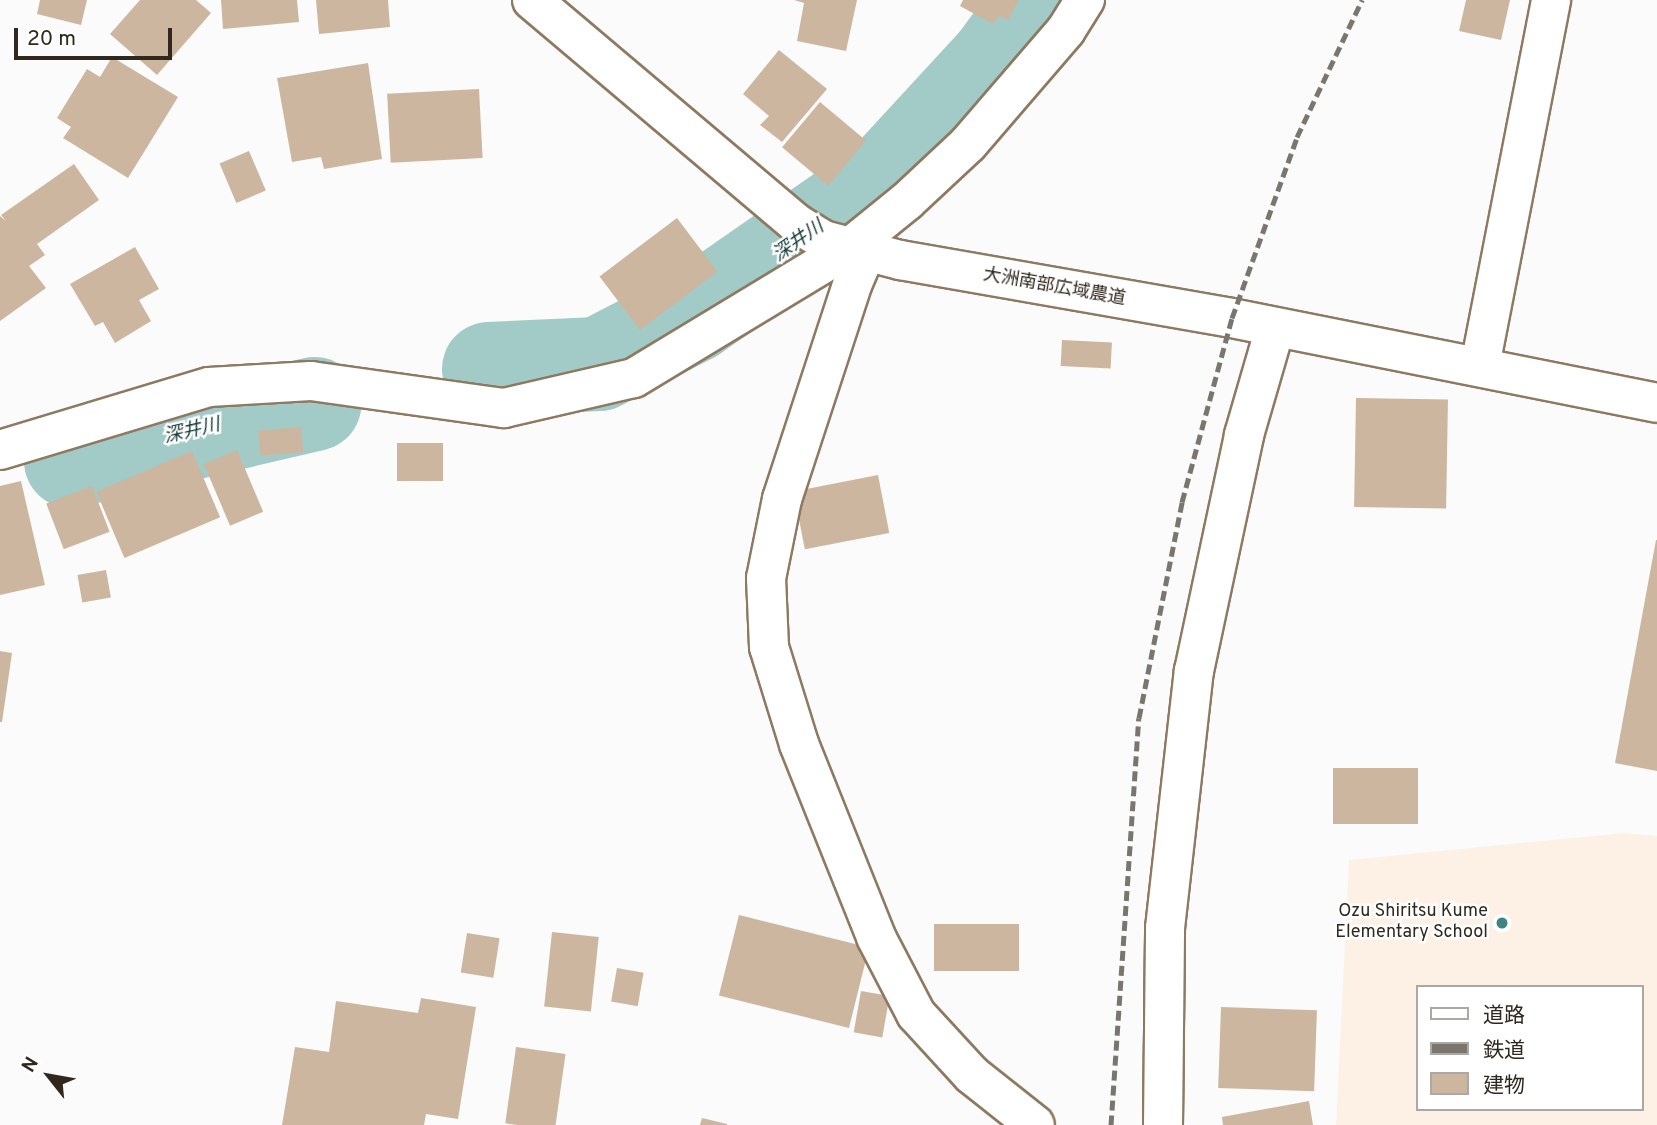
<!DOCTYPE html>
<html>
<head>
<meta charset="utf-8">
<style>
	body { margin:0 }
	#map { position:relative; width:1657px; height:1125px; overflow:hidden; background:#fbfbfb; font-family:Overpass,"Noto Sans JP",sans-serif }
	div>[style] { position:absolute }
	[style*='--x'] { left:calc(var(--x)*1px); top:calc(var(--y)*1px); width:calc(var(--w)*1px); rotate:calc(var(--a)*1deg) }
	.built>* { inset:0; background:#fdf1e5 }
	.river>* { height:94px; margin:-47px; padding:0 47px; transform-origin:47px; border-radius:47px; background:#a2cac6 }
	.building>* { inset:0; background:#cdb69f; transform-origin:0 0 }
	.roads { filter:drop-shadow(2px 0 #8e7962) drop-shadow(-2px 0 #8e7962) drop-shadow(0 2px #8e7962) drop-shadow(0 -2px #8e7962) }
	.minor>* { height:38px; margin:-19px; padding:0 19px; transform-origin:19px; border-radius:19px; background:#fff }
	.rail>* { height:5px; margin-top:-2.5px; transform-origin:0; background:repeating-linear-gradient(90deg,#7a756f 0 10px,transparent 0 15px) }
	.dots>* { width:19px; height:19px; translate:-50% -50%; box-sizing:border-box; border:4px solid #fff; border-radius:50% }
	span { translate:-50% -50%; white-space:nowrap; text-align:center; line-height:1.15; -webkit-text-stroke:5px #fff; paint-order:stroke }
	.street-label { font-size:18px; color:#30281e }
	.poi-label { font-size:18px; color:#30281e }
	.right { translate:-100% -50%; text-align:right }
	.water-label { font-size:19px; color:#123936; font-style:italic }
	.legend { position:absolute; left:1416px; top:985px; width:228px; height:126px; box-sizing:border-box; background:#fff; border:2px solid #aca9a5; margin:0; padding:9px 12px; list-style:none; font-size:21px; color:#30281e }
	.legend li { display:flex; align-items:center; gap:14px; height:35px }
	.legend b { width:35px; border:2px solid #aca9a5 }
	.north { position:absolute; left:14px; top:1041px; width:70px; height:70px; -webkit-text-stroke:5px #fff; paint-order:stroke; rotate:301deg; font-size:19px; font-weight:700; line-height:28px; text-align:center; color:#30281e }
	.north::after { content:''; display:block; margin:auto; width:24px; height:32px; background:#30281e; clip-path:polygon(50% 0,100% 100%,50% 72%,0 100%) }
	.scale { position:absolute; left:14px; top:28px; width:158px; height:32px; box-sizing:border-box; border:4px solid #30281e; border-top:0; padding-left:9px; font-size:21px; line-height:24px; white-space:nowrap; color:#30281e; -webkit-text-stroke:5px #fff; paint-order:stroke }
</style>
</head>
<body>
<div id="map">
	<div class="built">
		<div style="clip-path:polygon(evenodd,1624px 833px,1657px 836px,1657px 1125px,1336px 1125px,1349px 860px,1624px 833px,1417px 987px,1641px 987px,1641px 1109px,1417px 1109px,1417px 987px)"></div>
	</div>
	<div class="river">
		<div style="--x:489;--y:369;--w:110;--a:-2.6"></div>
		<div style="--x:599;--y:364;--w:105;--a:-27.3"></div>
		<div style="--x:692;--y:316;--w:236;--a:-34.8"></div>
		<div style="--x:886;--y:181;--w:162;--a:-47.3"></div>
		<div style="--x:996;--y:62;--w:77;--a:-54"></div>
		<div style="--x:71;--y:461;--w:250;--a:-13.2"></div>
	</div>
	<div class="building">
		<div style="clip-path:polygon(40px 0,87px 0,81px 25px,37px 14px)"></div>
		<div style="clip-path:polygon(140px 0,196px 0,211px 13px,157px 75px,110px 34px)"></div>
		<div style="clip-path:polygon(221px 0,297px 0,299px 22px,223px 29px)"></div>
		<div style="clip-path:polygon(316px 0,388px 0,390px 27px,319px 34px)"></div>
		<div style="clip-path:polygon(794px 0,857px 0,846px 51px,797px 41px,804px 3px)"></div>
		<div style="clip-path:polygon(963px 0,1019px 0,1008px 20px,999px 16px,993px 24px,960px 6px)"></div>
		<div style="clip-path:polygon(1466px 0,1510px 0,1501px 40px,1459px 31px)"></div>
		<div style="clip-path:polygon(779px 50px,827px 89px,782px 142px,760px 125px,769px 116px,743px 94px)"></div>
		<div style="clip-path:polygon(112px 57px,178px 97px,128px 178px,63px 138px,71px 127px,57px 118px,87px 69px,100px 77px)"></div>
		<div style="clip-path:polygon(368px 63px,382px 159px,324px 169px,321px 157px,292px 162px,277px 78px)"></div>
		<div style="left:479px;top:89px;width:69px;height:92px;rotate:87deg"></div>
		<div style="left:820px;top:102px;width:60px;height:59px;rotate:40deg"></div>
		<div style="left:249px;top:151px;width:43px;height:32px;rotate:67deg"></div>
		<div style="clip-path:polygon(74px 164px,99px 200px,37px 244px,45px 255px,29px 266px,46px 288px,0 321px,0 216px,6px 221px,1px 215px)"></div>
		<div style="left:677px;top:218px;width:67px;height:97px;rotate:53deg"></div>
		<div style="clip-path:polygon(135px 247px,159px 289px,139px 300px,151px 321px,115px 343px,103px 322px,95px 326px,70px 284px)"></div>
		<div style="left:1062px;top:340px;width:50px;height:26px;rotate:3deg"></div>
		<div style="left:1356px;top:398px;width:92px;height:109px;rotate:1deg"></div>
		<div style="left:301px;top:427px;width:25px;height:43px;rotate:85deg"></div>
		<div style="left:397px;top:443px;width:46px;height:38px"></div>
		<div style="left:237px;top:450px;width:67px;height:36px;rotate:67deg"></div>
		<div style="left:192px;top:451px;width:72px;height:104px;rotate:67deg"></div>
		<div style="left:878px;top:475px;width:59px;height:86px;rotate:79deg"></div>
		<div style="clip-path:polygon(21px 481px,45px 585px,0 595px,0 486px)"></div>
		<div style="left:92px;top:486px;width:49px;height:49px;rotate:69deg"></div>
		<div style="clip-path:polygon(1656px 540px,1657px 540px,1657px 771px,1615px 763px)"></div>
		<div style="left:106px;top:570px;width:28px;height:29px;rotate:80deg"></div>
		<div style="clip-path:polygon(0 651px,12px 653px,2px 722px,0 722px)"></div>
		<div style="left:1418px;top:768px;width:56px;height:85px;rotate:90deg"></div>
		<div style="left:739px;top:915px;width:134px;height:83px;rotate:14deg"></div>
		<div style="left:1019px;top:924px;width:47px;height:85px;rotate:90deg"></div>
		<div style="left:552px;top:932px;width:47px;height:75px;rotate:6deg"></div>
		<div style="left:467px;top:933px;width:33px;height:40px;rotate:9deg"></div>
		<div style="left:617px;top:968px;width:27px;height:34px;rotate:10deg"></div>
		<div style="left:861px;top:991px;width:29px;height:42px;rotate:10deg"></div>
		<div style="clip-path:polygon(421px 998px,476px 1007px,458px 1119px,426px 1114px,424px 1125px,282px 1125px,295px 1047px,329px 1052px,336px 1001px,418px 1013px)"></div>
		<div style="left:1221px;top:1007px;width:96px;height:81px;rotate:2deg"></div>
		<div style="left:516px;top:1047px;width:50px;height:77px;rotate:8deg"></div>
		<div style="clip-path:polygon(1309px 1101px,1313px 1125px,1223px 1125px,1222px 1117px)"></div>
		<div style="clip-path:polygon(702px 1118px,727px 1124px,727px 1125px,700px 1125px)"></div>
	</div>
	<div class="roads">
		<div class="minor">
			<div style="--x:532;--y:0;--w:346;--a:40.2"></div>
			<div style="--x:796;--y:223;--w:32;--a:32"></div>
			<div style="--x:823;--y:240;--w:80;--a:14.6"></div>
			<div style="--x:900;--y:260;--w:337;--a:9.9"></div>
			<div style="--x:1232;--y:318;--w:433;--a:11.3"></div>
			<div style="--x:866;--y:252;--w:33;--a:113"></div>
			<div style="--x:853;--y:282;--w:228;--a:108.1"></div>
			<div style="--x:782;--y:499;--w:81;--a:101.4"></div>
			<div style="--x:766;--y:578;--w:69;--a:87.5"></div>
			<div style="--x:769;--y:647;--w:102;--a:72.8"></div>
			<div style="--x:799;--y:744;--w:208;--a:68.2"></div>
			<div style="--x:876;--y:937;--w:87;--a:62.5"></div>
			<div style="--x:916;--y:1014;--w:83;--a:47.4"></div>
			<div style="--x:972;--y:1075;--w:80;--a:38.4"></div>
			<div style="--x:1480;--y:366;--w:373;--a:-79"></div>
			<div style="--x:0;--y:450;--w:218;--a:-16.8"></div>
			<div style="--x:209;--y:387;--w:102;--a:-3.4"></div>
			<div style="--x:311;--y:381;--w:195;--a:8"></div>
			<div style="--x:504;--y:408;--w:133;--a:-13"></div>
			<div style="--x:634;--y:378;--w:251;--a:-31.2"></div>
			<div style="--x:849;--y:248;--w:75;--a:-39"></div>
			<div style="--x:907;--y:201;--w:83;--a:-43.1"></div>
			<div style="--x:968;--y:144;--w:150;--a:-49.3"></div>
			<div style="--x:1066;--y:30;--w:36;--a:-58"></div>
			<div style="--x:1163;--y:1125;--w:197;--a:-89.4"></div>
			<div style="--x:1165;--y:928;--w:259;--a:-83.6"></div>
			<div style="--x:1194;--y:671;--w:241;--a:-78"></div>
			<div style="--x:1244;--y:435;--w:111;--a:-73.8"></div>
		</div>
	</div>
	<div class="rail">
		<div style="--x:1111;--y:1125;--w:408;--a:-86.1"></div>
		<div style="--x:1139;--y:718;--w:220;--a:-78.7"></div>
		<div style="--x:1182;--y:502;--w:191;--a:-74.8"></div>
		<div style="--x:1232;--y:318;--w:192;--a:-70.2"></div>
		<div style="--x:1297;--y:137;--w:152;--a:-64.6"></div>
	</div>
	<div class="dots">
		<div style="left:1502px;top:923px;background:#3e857f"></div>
	</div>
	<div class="street-label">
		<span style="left:1054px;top:288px;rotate:10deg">大洲南部広域農道</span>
	</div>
	<div class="poi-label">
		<span class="right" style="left:1488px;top:923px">Ozu Shiritsu Kume<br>Elementary School</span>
	</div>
	<div class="water-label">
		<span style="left:799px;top:242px;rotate:-35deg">深井川</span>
		<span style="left:192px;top:432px;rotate:-13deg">深井川</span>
	</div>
	<ul class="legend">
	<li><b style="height:9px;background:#fff"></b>道路</li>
	<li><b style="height:9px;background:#7a756f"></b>鉄道</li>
	<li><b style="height:19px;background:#cdb69f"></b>建物</li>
	</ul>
	<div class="north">N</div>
	<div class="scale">20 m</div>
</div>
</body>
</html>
